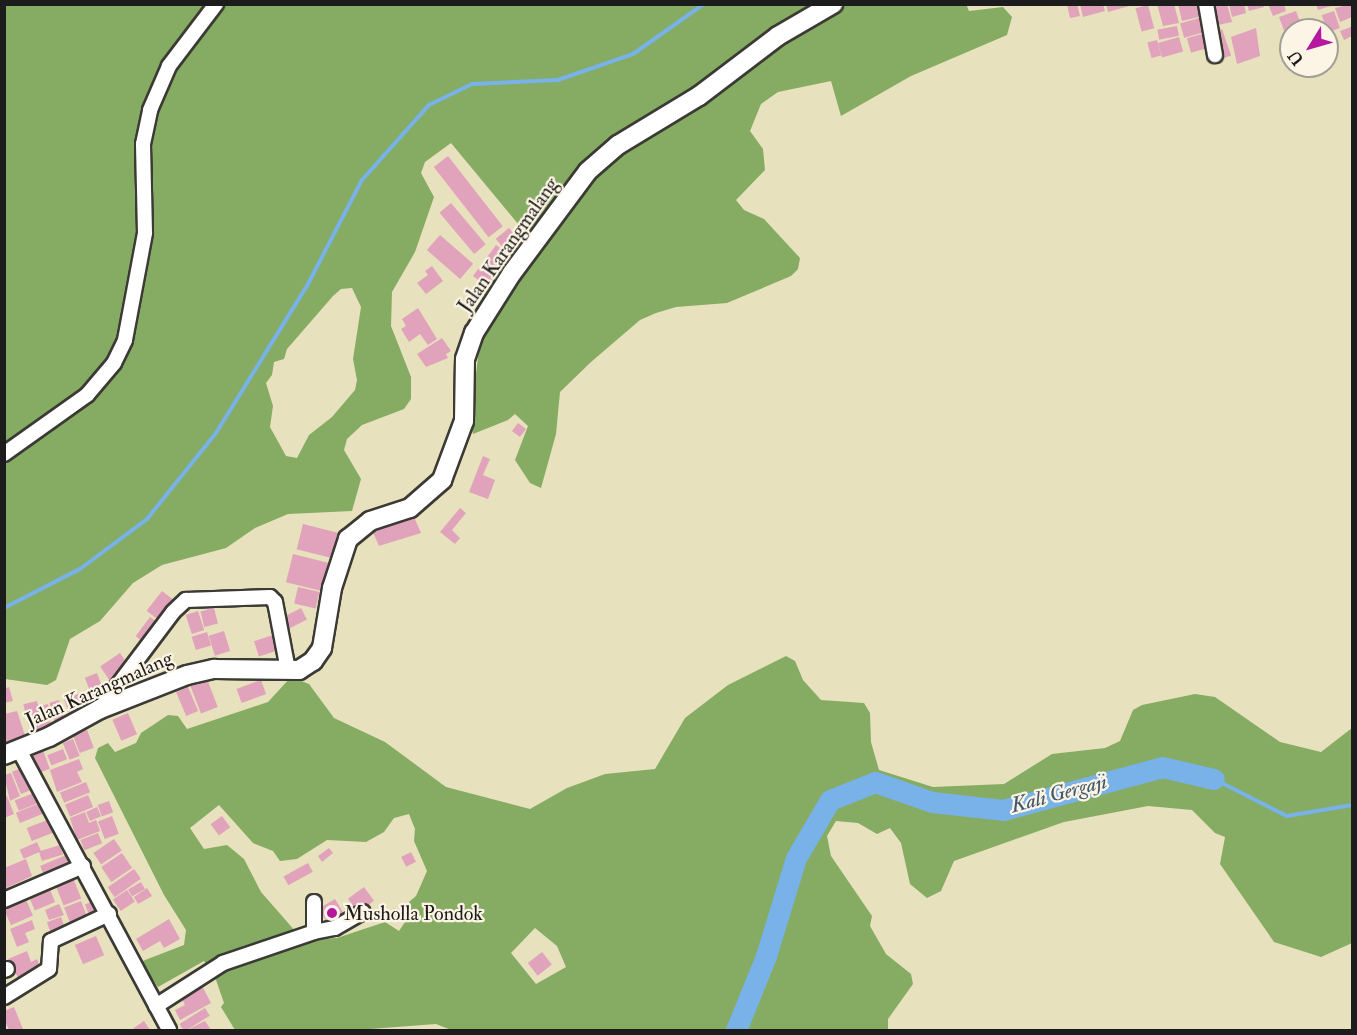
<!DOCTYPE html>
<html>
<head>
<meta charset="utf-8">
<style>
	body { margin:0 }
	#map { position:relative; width:1357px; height:1035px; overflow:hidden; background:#e8e1bd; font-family:"IM FELL Double Pica",serif }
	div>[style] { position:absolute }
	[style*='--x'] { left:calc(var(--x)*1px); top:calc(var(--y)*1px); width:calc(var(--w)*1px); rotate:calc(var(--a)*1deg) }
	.forest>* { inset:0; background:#85ac62 }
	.stream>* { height:4px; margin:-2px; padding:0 2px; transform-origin:2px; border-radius:2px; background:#78b2e9 }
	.river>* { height:21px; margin:-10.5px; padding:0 10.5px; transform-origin:10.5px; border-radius:10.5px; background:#78b2e9 }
	.building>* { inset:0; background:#e1a2bc; transform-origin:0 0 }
	.roads { filter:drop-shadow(2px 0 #3b3a34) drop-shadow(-2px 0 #3b3a34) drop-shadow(0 2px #3b3a34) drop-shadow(0 -2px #3b3a34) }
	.minor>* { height:14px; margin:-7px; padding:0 7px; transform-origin:7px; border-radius:7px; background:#fff }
	.tertiary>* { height:18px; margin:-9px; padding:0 9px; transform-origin:9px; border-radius:9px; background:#fff }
	.dots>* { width:16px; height:16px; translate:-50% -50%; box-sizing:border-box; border:3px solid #fcf5e5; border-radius:50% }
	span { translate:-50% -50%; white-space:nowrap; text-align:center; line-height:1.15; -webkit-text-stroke:4.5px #fcf5e5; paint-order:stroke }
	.street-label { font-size:20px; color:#1c1c1c }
	.poi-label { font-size:20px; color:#1c1c1c }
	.left { translate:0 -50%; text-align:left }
	.water-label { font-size:21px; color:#41586e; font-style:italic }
	.frame { position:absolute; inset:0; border:6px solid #1c1c1c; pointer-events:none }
	.north { position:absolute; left:1279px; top:18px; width:60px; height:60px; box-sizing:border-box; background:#fcf5e5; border:2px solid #a29e95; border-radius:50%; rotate:233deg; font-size:16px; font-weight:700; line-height:24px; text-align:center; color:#1c1c1c }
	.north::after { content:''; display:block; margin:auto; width:21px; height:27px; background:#b5179e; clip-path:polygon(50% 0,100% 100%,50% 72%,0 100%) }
</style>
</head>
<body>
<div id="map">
	<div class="forest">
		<div style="clip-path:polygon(evenodd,966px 4px,969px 11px,1003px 7px,1012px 17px,1007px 35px,911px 76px,841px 116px,831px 81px,778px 92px,761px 104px,750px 131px,763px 149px,765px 170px,736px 200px,744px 210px,764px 219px,800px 258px,798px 269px,791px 276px,727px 303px,676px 307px,656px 313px,640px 320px,591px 362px,560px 392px,556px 434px,541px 488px,530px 483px,515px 460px,528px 426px,515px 414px,508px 420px,473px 434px,470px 423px,480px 341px,502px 297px,538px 248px,451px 143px,425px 162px,421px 173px,434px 197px,415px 252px,392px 292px,391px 326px,411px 377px,411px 399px,404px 409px,362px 425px,347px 439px,344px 450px,361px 479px,352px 511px,288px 514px,255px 528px,226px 548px,162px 565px,133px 583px,100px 621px,70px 639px,56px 680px,47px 685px,5px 679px,4px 5px,966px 4px,352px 288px,361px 307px,353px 359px,357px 380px,355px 390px,332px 417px,309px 435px,297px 458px,286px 456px,270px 427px,273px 406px,266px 383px,272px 375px,274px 362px,284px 359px,287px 349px,333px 296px,341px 289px,352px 288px)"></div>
		<div style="clip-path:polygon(evenodd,786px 656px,795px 661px,803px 680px,821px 700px,864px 703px,870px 713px,871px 742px,879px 770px,933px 787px,1004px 784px,1052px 754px,1105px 748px,1120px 741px,1133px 710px,1142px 705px,1195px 694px,1215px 697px,1280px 742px,1321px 752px,1352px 728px,1352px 943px,1321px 957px,1274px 942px,1220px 864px,1225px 837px,1215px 833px,1192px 810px,1148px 806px,1064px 822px,954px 861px,941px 891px,927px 898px,910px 884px,901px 843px,890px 828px,877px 834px,858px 823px,836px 821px,827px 836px,831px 856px,872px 916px,870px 926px,886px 954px,911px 974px,913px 984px,888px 1019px,888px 1030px,451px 1030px,436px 1024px,357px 1030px,235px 1030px,221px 1007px,224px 1003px,215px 977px,204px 961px,158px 987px,140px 962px,184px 945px,186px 930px,164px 895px,95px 758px,98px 748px,108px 743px,115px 752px,136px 743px,141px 733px,168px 715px,178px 716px,187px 729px,268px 702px,291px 677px,309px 684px,334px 718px,385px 742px,446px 787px,530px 809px,567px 788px,605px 774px,655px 769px,685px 718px,728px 685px,786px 656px,219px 805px,253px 843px,273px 851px,280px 861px,297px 859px,327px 840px,366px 842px,384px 832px,394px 818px,409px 814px,415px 829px,414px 841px,427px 871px,416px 896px,409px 902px,407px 919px,399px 931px,385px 922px,337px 938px,303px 940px,261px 892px,244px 859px,227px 845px,204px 849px,190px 828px,219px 805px,786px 656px,535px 928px,557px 946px,566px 967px,536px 984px,511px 953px,535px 928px)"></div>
	</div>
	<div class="stream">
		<div style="--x:4;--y:608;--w:85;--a:-27.2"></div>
		<div style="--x:80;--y:569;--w:84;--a:-36.7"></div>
		<div style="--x:147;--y:519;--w:110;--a:-51.3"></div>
		<div style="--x:216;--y:433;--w:175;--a:-58.3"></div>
		<div style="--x:308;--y:284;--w:117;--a:-62.6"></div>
		<div style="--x:362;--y:180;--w:101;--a:-48.2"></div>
		<div style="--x:429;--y:105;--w:48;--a:-26"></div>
		<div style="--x:472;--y:84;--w:86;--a:-2.7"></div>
		<div style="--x:558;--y:80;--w:79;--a:-19.1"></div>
		<div style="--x:633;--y:54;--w:87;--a:-35.2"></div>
		<div style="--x:1214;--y:779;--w:82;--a:26.9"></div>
		<div style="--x:1287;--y:816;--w:66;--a:-9.6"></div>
	</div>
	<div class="river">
		<div style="--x:736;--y:1030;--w:80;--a:-67.9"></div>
		<div style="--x:766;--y:956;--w:102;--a:-73"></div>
		<div style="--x:796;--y:858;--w:67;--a:-59.6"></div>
		<div style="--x:830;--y:800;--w:48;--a:-21.8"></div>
		<div style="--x:875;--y:782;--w:60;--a:19.3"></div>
		<div style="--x:932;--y:802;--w:71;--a:6.4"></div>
		<div style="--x:1003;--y:810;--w:165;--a:-15.1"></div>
		<div style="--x:1162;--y:767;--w:53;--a:13"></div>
	</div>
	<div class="building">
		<div style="clip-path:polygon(1067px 4px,1077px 4px,1080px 16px,1070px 18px)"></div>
		<div style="clip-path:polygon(1080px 4px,1103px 4px,1105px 11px,1083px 17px)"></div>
		<div style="clip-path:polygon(1106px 4px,1132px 4px,1133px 5px,1108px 12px)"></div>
		<div style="clip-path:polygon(1157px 4px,1174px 4px,1179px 23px,1163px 26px)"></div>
		<div style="clip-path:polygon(1178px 4px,1205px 4px,1207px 15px,1182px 21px)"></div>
		<div style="clip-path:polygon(1212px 4px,1227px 4px,1232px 22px,1218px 25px)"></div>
		<div style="clip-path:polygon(1229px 4px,1244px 4px,1246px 13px,1232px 17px)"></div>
		<div style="clip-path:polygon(1247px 4px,1263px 4px,1264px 7px,1249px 11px)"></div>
		<div style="clip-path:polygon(1268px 4px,1284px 4px,1286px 11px,1273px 16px)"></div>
		<div style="clip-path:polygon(1316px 4px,1334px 4px,1334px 5px,1318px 10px)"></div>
		<div style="clip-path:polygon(1352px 4px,1352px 17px,1340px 22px,1335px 8px)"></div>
		<div style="left:1148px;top:5px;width:24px;height:13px;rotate:75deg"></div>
		<div style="clip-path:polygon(1296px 11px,1303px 30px,1291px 30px,1286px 36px,1279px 17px)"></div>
		<div style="left:1334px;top:11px;width:18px;height:13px;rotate:71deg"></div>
		<div style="left:1206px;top:16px;width:15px;height:27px;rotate:74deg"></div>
		<div style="left:1177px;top:26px;width:10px;height:20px;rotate:79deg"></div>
		<div style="clip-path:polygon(1351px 27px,1352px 36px,1344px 40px,1340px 31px)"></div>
		<div style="clip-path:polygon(1256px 28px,1260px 56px,1237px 64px,1231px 37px)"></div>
		<div style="left:1222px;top:29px;width:28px;height:10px;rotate:71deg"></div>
		<div style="left:1209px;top:32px;width:15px;height:23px;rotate:74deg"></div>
		<div style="left:1179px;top:37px;width:15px;height:22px;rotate:74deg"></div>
		<div style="left:1157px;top:40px;width:16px;height:10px;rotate:75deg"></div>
		<div style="left:448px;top:156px;width:89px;height:18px;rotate:52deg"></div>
		<div style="left:451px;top:203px;width:54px;height:15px;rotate:50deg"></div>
		<div style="left:509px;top:228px;width:14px;height:17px;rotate:51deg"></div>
		<div style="left:440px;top:235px;width:44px;height:20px;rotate:41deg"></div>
		<div style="clip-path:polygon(496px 245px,507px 253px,488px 287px,473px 276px)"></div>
		<div style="clip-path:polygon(432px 266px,443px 281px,426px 294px,417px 283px,428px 275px,425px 271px)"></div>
		<div style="clip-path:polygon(418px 308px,437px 339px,428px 345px,420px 334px,409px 342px,401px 329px,406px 326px,402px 319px)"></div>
		<div style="clip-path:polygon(442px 338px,451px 351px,446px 354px,448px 358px,426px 367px,417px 354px)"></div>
		<div style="left:518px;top:423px;width:10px;height:10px;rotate:37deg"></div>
		<div style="clip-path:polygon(483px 456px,490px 459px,483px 475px,495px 480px,488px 499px,469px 492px)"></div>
		<div style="clip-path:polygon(460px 508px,466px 513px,452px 530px,460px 538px,455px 544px,440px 532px)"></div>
		<div style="clip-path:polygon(411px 510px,421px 533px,379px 546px,372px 530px)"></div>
		<div style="left:303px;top:524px;width:38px;height:26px;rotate:14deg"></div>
		<div style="left:293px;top:554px;width:37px;height:29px;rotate:14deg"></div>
		<div style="left:298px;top:587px;width:22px;height:17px;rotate:13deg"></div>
		<div style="left:162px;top:591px;width:16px;height:25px;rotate:38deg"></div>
		<div style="left:214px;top:608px;width:16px;height:14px;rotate:76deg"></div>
		<div style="left:301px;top:608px;width:13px;height:24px;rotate:63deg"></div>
		<div style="left:198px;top:611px;width:20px;height:13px;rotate:72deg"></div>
		<div style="left:150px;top:617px;width:10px;height:24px;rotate:37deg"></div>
		<div style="left:224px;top:631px;width:21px;height:16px;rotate:73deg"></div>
		<div style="left:207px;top:632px;width:14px;height:16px;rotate:73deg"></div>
		<div style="left:273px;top:635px;width:16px;height:20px;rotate:72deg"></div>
		<div style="left:120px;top:653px;width:18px;height:24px;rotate:56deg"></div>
		<div style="left:97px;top:673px;width:26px;height:13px;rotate:69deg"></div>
		<div style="left:207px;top:679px;width:30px;height:18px;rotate:69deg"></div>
		<div style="left:261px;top:680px;width:15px;height:26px;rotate:70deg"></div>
		<div style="clip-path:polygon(9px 687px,13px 701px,4px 703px,4px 689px)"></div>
		<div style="left:188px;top:687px;width:26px;height:13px;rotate:67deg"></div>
		<div style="left:78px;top:694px;width:22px;height:15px;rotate:68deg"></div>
		<div style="left:59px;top:700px;width:25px;height:10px;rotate:74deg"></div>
		<div style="left:37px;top:701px;width:22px;height:14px;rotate:77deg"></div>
		<div style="left:48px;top:704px;width:16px;height:9px;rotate:76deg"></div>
		<div style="clip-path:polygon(17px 711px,27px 742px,4px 748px,4px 714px)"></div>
		<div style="left:128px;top:713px;width:23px;height:17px;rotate:67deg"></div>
		<div style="left:50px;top:721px;width:13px;height:19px;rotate:72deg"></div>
		<div style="left:87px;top:730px;width:19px;height:15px;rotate:69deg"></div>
		<div style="left:73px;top:739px;width:18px;height:11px;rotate:68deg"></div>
		<div style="left:63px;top:749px;width:11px;height:17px;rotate:68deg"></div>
		<div style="left:43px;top:750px;width:20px;height:12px;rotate:70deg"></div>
		<div style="clip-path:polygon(79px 759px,83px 769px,77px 772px,82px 782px,57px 792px,50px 770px)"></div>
		<div style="left:24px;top:767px;width:24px;height:13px;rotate:68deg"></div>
		<div style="clip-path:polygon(11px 773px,20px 796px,10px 801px,4px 775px)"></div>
		<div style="left:86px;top:782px;width:11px;height:28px;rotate:68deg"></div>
		<div style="left:36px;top:792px;width:11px;height:23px;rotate:68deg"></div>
		<div style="left:88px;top:795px;width:13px;height:25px;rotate:67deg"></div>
		<div style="clip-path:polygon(7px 796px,14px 814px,4px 818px,4px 797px)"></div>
		<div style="left:109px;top:801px;width:12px;height:12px;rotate:70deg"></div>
		<div style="left:40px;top:803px;width:11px;height:26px;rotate:68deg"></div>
		<div style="left:97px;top:807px;width:10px;height:12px;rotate:66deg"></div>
		<div style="clip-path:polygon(85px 812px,89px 823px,96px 820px,100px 831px,77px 840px,70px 818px)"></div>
		<div style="left:112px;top:816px;width:19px;height:15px;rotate:69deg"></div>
		<div style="left:222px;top:816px;width:14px;height:14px;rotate:54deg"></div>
		<div style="left:50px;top:819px;width:14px;height:25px;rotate:69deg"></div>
		<div style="left:98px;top:833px;width:11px;height:19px;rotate:68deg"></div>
		<div style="left:114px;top:839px;width:14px;height:25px;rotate:56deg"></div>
		<div style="left:37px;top:842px;width:10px;height:19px;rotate:66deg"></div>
		<div style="left:60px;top:845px;width:10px;height:22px;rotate:73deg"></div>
		<div style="clip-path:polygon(329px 848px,333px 853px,322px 862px,318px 856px)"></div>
		<div style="left:411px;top:852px;width:11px;height:11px;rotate:63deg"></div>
		<div style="left:122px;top:853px;width:18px;height:25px;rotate:56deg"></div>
		<div style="left:66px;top:855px;width:15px;height:28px;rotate:67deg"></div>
		<div style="clip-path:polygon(26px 859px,32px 876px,4px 889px,4px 868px)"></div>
		<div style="left:308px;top:863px;width:10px;height:28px;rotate:61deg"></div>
		<div style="left:134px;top:869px;width:12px;height:32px;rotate:55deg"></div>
		<div style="left:73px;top:878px;width:22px;height:19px;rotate:68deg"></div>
		<div style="left:141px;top:882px;width:8px;height:15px;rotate:60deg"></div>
		<div style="left:364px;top:887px;width:17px;height:20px;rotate:54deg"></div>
		<div style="clip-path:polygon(147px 888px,152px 896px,138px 904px,134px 897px)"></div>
		<div style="left:50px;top:890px;width:13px;height:22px;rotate:67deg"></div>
		<div style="left:127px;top:890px;width:14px;height:17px;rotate:56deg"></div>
		<div style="left:335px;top:899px;width:21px;height:19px;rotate:59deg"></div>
		<div style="left:26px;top:900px;width:17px;height:24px;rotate:66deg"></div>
		<div style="left:96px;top:900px;width:16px;height:12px;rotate:68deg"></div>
		<div style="left:81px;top:901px;width:19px;height:18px;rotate:69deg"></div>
		<div style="clip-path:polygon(59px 904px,64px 915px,49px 920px,45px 910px)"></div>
		<div style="left:394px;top:908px;width:8px;height:7px;rotate:45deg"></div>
		<div style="left:61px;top:917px;width:12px;height:15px;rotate:70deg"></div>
		<div style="clip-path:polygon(169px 919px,180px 939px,164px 948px,160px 941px,143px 951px,136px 939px)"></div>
		<div style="clip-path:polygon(32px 920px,35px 929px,25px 933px,29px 942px,17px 947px,10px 929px)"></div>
		<div style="left:96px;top:936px;width:21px;height:23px;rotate:67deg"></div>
		<div style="clip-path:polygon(27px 951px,31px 962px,37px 959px,43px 974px,21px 983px,8px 959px)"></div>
		<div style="left:542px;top:952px;width:16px;height:18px;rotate:52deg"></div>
		<div style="clip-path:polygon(201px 984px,211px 1003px,180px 1020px,175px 1010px,185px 1005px,180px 995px)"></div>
		<div style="clip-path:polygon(14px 1007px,23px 1029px,20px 1030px,9px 1030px,4px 1019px,4px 1011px)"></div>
		<div style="left:205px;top:1008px;width:9px;height:30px;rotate:58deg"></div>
		<div style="clip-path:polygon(144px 1021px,150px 1030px,131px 1030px)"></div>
		<div style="clip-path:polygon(205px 1021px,211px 1030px,187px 1030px)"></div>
	</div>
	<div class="roads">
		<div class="minor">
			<div style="--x:1206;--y:4;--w:52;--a:80"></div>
			<div style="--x:4;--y:454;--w:102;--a:-35.4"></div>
			<div style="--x:87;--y:395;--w:42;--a:-49.8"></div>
			<div style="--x:114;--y:363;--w:25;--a:-64"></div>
			<div style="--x:125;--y:340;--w:109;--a:-79.4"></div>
			<div style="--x:145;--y:233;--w:89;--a:-91.3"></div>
			<div style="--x:143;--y:144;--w:35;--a:-78"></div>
			<div style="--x:150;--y:110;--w:48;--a:-66.6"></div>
			<div style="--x:169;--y:66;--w:78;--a:-52.8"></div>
			<div style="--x:100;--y:709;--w:121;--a:-53"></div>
			<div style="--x:173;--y:612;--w:18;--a:-43"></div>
			<div style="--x:186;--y:600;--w:84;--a:-2"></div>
			<div style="--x:270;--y:597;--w:7;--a:45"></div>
			<div style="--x:275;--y:602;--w:69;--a:79.2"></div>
			<div style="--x:18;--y:748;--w:320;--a:61.8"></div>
			<div style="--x:4;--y:900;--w:86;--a:-23.3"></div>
			<div style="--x:314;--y:932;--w:21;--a:-11"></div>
			<div style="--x:335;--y:928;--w:32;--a:-30"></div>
			<div style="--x:4;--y:970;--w:3;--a:-18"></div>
			<div style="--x:4;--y:997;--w:53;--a:-31.9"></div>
			<div style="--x:49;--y:969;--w:28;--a:-86"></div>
			<div style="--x:51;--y:941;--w:64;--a:-25"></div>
			<div style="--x:156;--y:1006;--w:80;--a:-32.7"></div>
			<div style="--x:223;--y:963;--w:96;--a:-18.8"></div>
			<div style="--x:314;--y:932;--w:30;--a:-90"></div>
		</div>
		<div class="tertiary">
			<div style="--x:4;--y:755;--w:48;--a:-21.8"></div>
			<div style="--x:49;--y:737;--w:58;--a:-28.8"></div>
			<div style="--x:100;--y:709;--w:93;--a:-21.3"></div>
			<div style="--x:187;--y:675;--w:28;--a:-13"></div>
			<div style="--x:214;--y:669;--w:85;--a:0.7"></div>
			<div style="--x:299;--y:670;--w:17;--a:-33"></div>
			<div style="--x:313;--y:661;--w:16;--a:-55"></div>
			<div style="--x:322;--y:648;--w:61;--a:-80.5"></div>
			<div style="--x:332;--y:588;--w:52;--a:-71.9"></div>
			<div style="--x:348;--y:539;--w:28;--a:-39"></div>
			<div style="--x:370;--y:521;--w:42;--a:-18"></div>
			<div style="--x:410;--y:508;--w:43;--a:-41.2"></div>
			<div style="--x:442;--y:480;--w:63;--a:-69.6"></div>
			<div style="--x:464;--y:421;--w:62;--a:-89.1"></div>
			<div style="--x:465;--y:359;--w:28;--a:-71"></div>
			<div style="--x:474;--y:333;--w:71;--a:-57.7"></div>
			<div style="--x:512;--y:273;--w:127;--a:-53.3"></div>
			<div style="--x:588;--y:171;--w:40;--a:-41"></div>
			<div style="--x:618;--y:145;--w:95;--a:-31.2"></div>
			<div style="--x:699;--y:96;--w:99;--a:-37.2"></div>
			<div style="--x:778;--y:36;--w:64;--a:-30.2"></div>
		</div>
	</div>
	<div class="dots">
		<div style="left:332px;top:913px;background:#b5179e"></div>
	</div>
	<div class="street-label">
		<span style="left:508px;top:245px;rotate:-55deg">Jalan Karangmalang</span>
		<span style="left:99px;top:689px;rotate:-24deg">Jalan Karangmalang</span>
	</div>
	<div class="poi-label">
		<span class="left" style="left:344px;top:913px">Musholla Pondok</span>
	</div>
	<div class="water-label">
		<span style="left:1059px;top:794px;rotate:-15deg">Kali Gergaji</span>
	</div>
	<div class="frame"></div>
	<div class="north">U</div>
</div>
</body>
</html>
